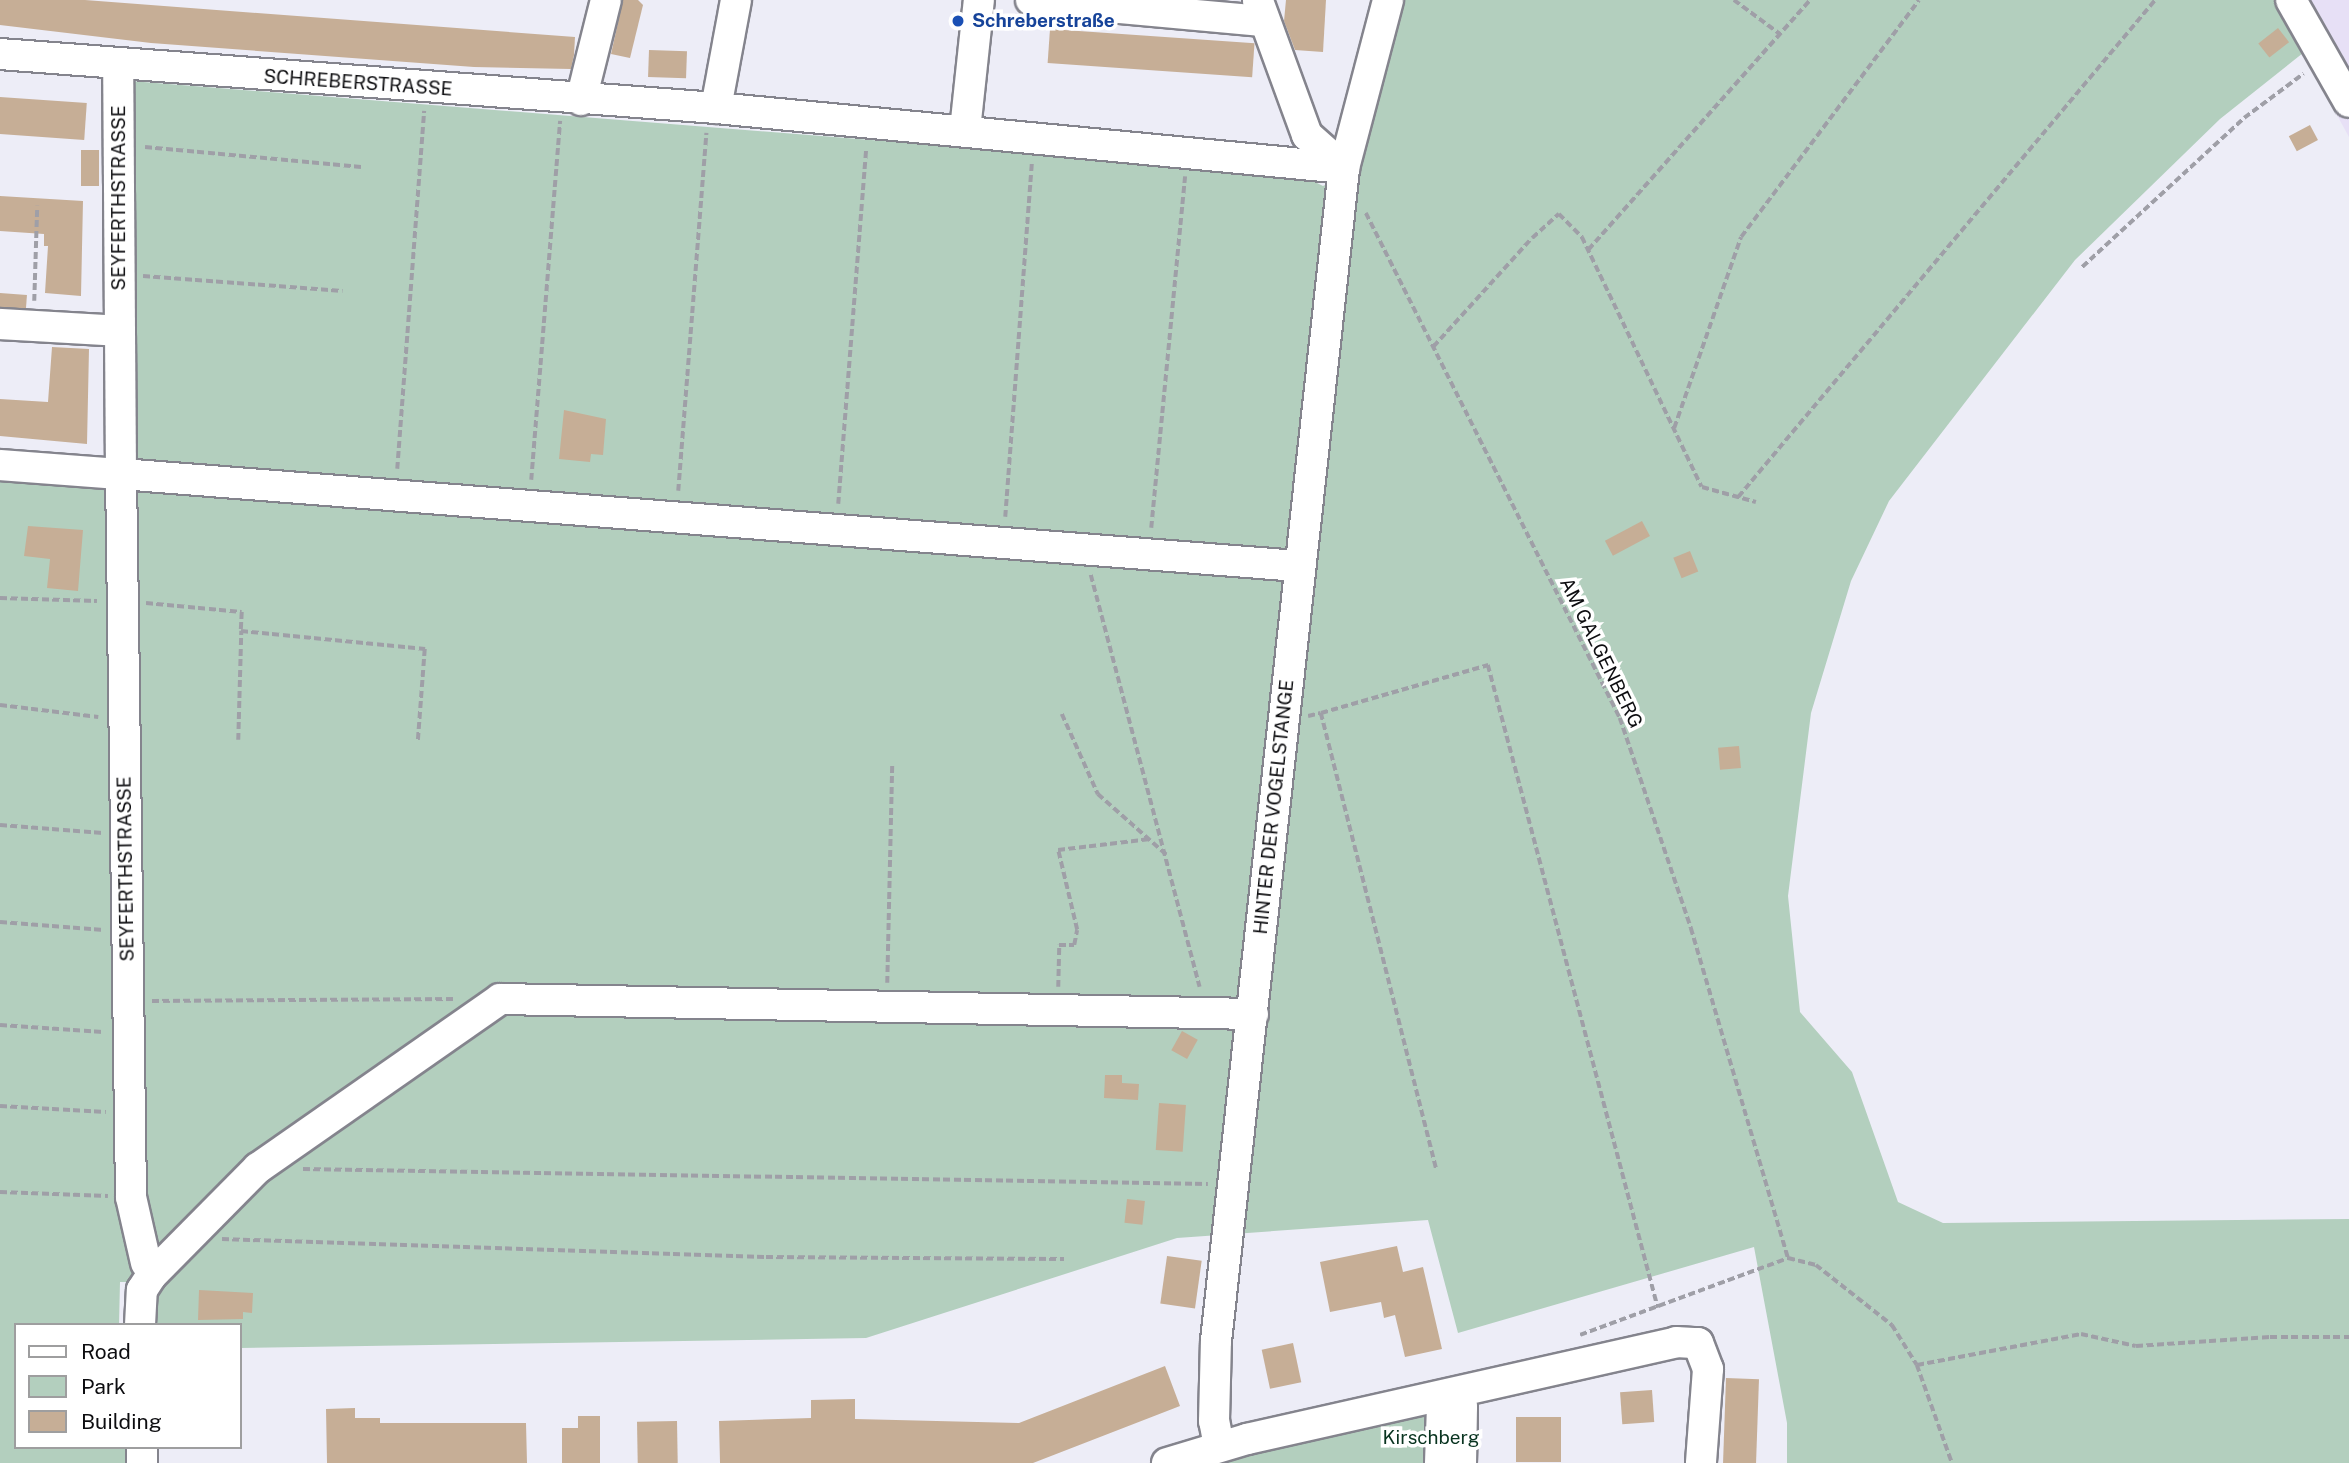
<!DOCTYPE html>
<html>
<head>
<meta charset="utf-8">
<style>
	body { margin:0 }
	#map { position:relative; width:2349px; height:1463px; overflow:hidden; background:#ededf7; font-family:"Public Sans",sans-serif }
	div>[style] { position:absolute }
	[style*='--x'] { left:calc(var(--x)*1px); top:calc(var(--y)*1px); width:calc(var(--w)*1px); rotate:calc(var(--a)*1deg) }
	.commercial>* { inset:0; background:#e7e0f6 }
	.green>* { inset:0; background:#b3cfbe }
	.building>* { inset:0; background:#c6ae96; transform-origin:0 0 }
	.path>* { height:3.5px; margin-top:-1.75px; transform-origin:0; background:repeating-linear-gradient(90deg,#9f9fa7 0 7px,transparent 0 10.5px) }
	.roads { filter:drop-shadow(2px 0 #84848d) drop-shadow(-2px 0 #84848d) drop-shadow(0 2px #84848d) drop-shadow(0 -2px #84848d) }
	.minor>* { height:30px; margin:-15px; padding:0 15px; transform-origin:15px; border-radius:15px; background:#fff }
	.dots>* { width:19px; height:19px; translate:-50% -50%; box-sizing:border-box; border:4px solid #fff; border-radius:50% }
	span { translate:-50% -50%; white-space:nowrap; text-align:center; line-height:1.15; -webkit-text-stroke:7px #fff; paint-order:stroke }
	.transit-label { font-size:19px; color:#164399; font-weight:700 }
	.left { translate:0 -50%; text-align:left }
	.street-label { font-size:19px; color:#0d0d10 }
	.park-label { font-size:19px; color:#093420 }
	.legend { position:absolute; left:14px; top:1323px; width:228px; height:126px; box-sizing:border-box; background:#fff; border:2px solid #9e9e9f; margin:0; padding:9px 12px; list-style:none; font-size:21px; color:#0d0d10 }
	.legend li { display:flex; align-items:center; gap:14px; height:35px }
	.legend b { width:35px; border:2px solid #9e9e9f }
</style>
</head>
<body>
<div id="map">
	<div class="commercial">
		<div style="clip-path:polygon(2275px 0,2349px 0,2349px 137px,2303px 53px)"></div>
	</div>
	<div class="green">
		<div style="clip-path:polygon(1396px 0,2275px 0,2303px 53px,2220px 119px,2075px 260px,1889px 501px,1851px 581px,1811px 713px,1788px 896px,1800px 1012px,1852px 1072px,1898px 1202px,1943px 1223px,2349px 1219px,2349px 1463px,1787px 1463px,1787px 1423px,1754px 1247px,1458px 1333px,1428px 1220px,1177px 1238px,866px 1338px,240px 1348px,240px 1325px,145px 1325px,146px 1282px,120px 1282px,119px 1325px,16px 1325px,16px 1447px,125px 1447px,125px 1463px,0 1463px,0 480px,133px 491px,131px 81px,1299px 174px,1323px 186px,1357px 169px)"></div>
		<div style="clip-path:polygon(1457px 1410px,1456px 1463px,1207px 1463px,1342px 1427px)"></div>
	</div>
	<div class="building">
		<div style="clip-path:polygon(0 0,85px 0,575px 37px,574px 55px,571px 69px,474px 67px,151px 43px,0 25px)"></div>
		<div style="clip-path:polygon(623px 0,638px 0,643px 5px,630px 58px,611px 54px)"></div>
		<div style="clip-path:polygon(1286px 0,1326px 0,1323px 52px,1295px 50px,1284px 21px)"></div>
		<div style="left:2278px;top:28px;width:18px;height:25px;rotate:52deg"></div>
		<div style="left:1050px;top:29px;width:205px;height:34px;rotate:4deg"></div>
		<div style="left:649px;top:50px;width:38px;height:27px;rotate:2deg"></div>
		<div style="left:0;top:97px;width:87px;height:37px;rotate:4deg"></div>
		<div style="left:2310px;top:125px;width:17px;height:24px;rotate:62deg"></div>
		<div style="left:81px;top:150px;width:18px;height:36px"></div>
		<div style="clip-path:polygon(0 196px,83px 201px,81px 296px,45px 293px,48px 246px,44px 246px,44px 234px,0 231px)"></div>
		<div style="left:0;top:293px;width:27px;height:14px;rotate:4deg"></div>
		<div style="clip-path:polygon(52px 347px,89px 349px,87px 444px,0 436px,0 399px,48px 402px)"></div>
		<div style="clip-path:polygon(564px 410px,606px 419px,603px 455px,591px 454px,590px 462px,559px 459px)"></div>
		<div style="left:1642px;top:521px;width:17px;height:42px;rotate:62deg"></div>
		<div style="clip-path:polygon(28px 526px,83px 530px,78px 591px,47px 588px,50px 559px,24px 556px)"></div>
		<div style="left:1690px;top:551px;width:22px;height:18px;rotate:68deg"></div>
		<div style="left:1739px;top:746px;width:22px;height:21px;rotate:85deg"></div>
		<div style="left:1182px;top:1031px;width:18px;height:22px;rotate:29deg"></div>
		<div style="clip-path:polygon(1105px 1075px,1122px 1075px,1122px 1083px,1139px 1084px,1138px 1100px,1104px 1098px)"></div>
		<div style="left:1159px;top:1103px;width:27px;height:47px;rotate:4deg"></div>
		<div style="left:1127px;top:1199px;width:18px;height:24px;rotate:6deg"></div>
		<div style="clip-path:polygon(1397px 1246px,1403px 1272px,1423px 1267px,1442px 1349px,1405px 1357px,1395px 1315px,1384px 1318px,1381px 1302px,1330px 1312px,1320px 1262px)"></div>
		<div style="left:1167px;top:1256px;width:35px;height:48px;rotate:8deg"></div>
		<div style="clip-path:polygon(199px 1290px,253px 1293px,252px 1313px,243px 1312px,243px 1319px,198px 1320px)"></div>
		<div style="left:1293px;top:1343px;width:40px;height:32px;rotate:78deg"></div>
		<div style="clip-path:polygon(1165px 1366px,1180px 1406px,1033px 1463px,720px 1463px,719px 1421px,811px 1418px,811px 1400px,855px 1399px,855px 1419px,1019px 1423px)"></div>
		<div style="left:1726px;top:1378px;width:33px;height:85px;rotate:2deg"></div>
		<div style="left:1652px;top:1390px;width:32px;height:32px;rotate:86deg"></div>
		<div style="clip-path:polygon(355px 1408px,355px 1418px,380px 1418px,380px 1423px,526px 1423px,527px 1463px,327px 1463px,326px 1409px)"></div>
		<div style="clip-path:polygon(578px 1416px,600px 1416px,600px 1463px,562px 1463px,562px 1428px,578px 1428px)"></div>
		<div style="left:1516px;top:1417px;width:45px;height:45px"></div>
		<div style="left:677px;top:1421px;width:42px;height:40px;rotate:89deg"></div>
	</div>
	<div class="path">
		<div style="--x:1734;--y:0;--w:57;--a:36.5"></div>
		<div style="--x:145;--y:147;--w:217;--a:5.3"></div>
		<div style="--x:1366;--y:213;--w:565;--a:63.3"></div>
		<div style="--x:1620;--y:718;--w:222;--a:71.3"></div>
		<div style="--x:1691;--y:928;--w:344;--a:73.6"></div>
		<div style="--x:1588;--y:250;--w:334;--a:-48.4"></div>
		<div style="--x:2082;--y:267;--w:220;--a:-42.6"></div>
		<div style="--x:2244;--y:118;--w:74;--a:-36.7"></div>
		<div style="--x:143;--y:276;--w:200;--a:4.3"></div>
		<div style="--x:34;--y:301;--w:95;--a:-88.2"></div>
		<div style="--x:1433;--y:347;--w:147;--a:-47.8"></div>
		<div style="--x:1532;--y:238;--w:36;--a:-42"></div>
		<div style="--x:1559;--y:214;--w:33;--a:45"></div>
		<div style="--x:1582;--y:237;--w:277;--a:64.4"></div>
		<div style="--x:1702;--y:487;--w:56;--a:15.5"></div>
		<div style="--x:1674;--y:428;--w:202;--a:-70.7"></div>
		<div style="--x:1741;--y:237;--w:296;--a:-53.1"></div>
		<div style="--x:397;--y:469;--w:359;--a:-85.7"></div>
		<div style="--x:531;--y:480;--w:360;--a:-85.4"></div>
		<div style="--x:678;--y:491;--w:359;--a:-85.5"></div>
		<div style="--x:1738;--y:497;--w:649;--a:-50"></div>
		<div style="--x:838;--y:504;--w:356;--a:-85.5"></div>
		<div style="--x:1005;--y:517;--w:356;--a:-85.7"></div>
		<div style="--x:1151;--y:528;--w:353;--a:-84.5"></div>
		<div style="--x:1091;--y:575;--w:426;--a:75.2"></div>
		<div style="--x:0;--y:598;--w:97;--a:1.8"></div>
		<div style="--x:146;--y:603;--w:96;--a:5.4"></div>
		<div style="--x:242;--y:612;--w:19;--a:93"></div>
		<div style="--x:241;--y:631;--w:185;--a:5.6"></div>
		<div style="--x:425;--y:649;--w:94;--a:94.3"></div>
		<div style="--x:0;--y:705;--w:99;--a:7"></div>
		<div style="--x:1321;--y:713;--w:174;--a:-16"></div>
		<div style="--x:1488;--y:665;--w:665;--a:75.19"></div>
		<div style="--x:1062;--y:714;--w:88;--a:65.8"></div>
		<div style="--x:1098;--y:794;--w:92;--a:41.5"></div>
		<div style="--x:1308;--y:716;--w:13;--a:-13"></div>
		<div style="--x:1321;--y:713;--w:471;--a:75.8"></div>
		<div style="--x:238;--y:740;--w:109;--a:-88.4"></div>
		<div style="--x:0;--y:825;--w:103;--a:4.4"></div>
		<div style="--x:0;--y:922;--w:104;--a:4.4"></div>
		<div style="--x:887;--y:983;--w:219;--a:-88.7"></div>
		<div style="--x:1058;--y:987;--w:42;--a:-88.6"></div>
		<div style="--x:1059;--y:945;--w:15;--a:0"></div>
		<div style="--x:1074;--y:945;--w:15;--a:-79"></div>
		<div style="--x:1077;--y:930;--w:82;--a:-103.4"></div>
		<div style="--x:1058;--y:850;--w:93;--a:-6.8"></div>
		<div style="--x:152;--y:1001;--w:304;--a:-0.4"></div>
		<div style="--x:0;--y:1025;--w:103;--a:3.9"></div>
		<div style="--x:0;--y:1106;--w:106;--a:3.2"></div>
		<div style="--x:303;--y:1169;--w:905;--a:0.95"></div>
		<div style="--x:0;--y:1192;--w:108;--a:2.1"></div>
		<div style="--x:222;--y:1239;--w:544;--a:1.9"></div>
		<div style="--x:766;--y:1257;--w:298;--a:0.4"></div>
		<div style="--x:1580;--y:1335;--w:222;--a:-20.3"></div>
		<div style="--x:1788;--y:1258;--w:29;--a:14"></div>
		<div style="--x:1816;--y:1265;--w:97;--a:38.3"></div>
		<div style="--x:1892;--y:1325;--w:47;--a:58"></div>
		<div style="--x:1917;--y:1365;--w:104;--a:70.3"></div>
		<div style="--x:1917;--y:1365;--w:167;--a:-10.7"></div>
		<div style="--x:2081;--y:1334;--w:56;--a:12.3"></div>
		<div style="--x:2136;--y:1346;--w:134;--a:-3.8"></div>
		<div style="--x:2270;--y:1337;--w:79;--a:0"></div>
	</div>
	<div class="roads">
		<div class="minor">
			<div style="--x:1031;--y:0;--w:231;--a:5.2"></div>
			<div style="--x:2291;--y:0;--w:117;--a:60.4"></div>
			<div style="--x:1258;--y:1;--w:143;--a:69.9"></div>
			<div style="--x:1307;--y:135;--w:50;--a:41.7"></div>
			<div style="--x:0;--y:54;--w:718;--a:4.31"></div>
			<div style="--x:716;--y:108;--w:631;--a:5.46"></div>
			<div style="--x:581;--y:100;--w:103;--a:-76"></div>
			<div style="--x:716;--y:108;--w:110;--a:-79.5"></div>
			<div style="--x:965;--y:130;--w:131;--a:-83.9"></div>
			<div style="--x:0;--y:324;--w:120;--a:3.3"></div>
			<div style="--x:0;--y:465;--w:121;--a:4.3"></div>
			<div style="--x:121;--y:474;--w:409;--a:-90.4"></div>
			<div style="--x:146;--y:1263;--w:68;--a:-102.8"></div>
			<div style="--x:131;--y:1197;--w:723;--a:-90.79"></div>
			<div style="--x:121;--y:474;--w:1182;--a:4.47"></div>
			<div style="--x:140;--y:1325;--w:35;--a:-87"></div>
			<div style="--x:142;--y:1290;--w:17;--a:-57"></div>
			<div style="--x:151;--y:1276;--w:152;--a:-45.3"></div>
			<div style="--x:258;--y:1168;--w:295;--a:-34.9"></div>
			<div style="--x:500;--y:999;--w:753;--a:1.14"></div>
			<div style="--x:1219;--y:1446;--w:25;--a:-101"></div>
			<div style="--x:1214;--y:1421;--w:80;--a:-88.6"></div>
			<div style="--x:1216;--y:1341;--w:1180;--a:-83.77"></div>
			<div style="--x:1344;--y:168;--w:174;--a:-75.3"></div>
			<div style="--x:142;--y:1447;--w:16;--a:90"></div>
			<div style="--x:1167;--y:1463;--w:84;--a:-16.7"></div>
			<div style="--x:1247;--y:1439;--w:440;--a:-12.7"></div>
			<div style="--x:1676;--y:1342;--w:22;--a:3"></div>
			<div style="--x:1698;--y:1343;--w:28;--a:69"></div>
			<div style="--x:1708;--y:1369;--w:94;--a:94.3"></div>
			<div style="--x:1440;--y:1463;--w:57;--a:-88"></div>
			<div style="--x:1442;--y:1406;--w:10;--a:0"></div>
			<div style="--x:1452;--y:1406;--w:10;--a:6"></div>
			<div style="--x:1462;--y:1407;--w:56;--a:91"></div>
		</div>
	</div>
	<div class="dots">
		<div style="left:958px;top:21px;background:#1a4fb4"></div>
	</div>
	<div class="transit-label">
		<span class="left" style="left:972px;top:21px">Schreberstraße</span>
	</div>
	<div class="street-label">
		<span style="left:358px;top:83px;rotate:4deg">SCHREBERSTRASSE</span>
		<span style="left:119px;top:198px;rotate:-90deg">SEYFERTHSTRASSE</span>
		<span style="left:1601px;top:653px;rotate:64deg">AM GALGENBERG</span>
		<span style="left:1274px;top:807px;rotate:-84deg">HINTER DER VOGELSTANGE</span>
		<span style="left:126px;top:869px;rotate:-91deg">SEYFERTHSTRASSE</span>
	</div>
	<div class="park-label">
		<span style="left:1431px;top:1438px">Kirschberg</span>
	</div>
	<ul class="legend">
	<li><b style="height:9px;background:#fff"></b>Road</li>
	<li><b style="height:19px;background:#b3cfbe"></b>Park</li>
	<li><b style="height:19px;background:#c6ae96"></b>Building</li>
	</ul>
</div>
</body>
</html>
